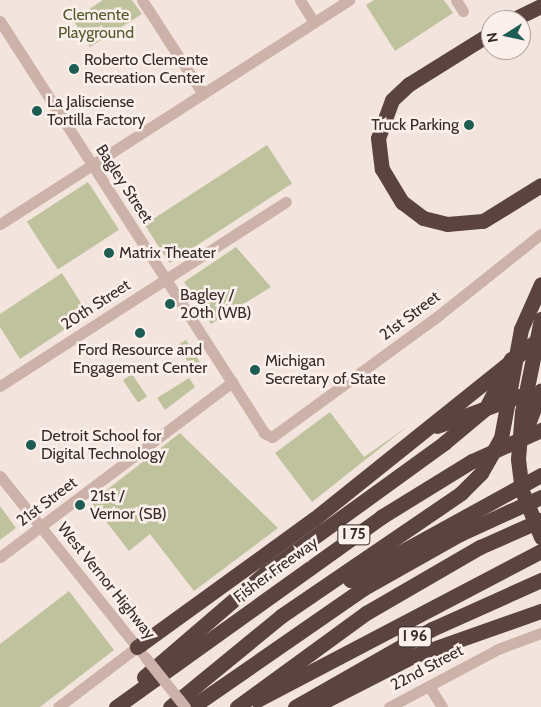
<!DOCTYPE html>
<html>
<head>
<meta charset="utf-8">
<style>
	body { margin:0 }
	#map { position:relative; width:541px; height:707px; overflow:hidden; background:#f3e5de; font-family:Cabin,sans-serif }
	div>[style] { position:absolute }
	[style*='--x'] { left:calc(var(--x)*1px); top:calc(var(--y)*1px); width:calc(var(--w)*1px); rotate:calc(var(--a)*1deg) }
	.green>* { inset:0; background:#bfc39d; transform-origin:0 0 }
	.minor>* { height:11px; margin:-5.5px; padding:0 5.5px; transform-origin:5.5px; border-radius:5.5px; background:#ccb2a9 }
	.highway>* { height:15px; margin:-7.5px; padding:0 7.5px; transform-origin:7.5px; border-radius:7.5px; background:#5b4340 }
	.minor-bridge>* { height:11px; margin:-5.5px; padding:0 5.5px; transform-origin:5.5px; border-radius:5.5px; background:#ccb2a9 }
	.highway-bridge>* { height:15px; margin:-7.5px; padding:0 7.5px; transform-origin:7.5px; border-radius:7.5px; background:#5b4340 }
	.dots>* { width:14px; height:14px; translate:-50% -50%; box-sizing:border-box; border:2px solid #fbf0eb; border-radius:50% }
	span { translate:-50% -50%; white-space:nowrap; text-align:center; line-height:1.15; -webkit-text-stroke:5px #fbf0eb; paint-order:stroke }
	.shield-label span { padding:1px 4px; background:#fbf0eb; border:1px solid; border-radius:4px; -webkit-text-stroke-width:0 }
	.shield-label { font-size:15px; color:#392b29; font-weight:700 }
	.park-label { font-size:16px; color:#52592c }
	.poi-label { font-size:16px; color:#392b29 }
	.left { translate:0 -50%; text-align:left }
	.right { translate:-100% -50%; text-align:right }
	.street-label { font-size:16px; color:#392b29 }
	.north { position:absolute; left:481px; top:10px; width:50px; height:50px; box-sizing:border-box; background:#fbf0eb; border:1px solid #ada19d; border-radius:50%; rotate:260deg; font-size:14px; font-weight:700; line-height:20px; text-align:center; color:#392b29 }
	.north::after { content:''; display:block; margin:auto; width:18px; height:22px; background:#1d5d53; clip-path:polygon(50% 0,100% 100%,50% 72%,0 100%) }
</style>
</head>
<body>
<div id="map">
	<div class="green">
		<div style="clip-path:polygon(103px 0,132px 0,142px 14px,90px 47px,73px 20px)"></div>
		<div style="clip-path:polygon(374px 0,444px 0,453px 13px,395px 51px,366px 5px)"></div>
		<div style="left:267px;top:145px;width:46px;height:146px;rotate:57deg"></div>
		<div style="left:88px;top:182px;width:57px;height:73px;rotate:57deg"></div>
		<div style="clip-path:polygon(236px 247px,271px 287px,211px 324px,184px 282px)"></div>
		<div style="clip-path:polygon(62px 273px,88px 314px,20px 359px,0 327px,0 314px)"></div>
		<div style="left:186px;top:340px;width:26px;height:10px;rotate:58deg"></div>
		<div style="left:132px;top:374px;width:27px;height:11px;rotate:56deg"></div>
		<div style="clip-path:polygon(189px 378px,195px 387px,165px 410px,157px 398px)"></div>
		<div style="clip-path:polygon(330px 412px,364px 457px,408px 426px,312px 502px,275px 453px)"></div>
		<div style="clip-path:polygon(180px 433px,278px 528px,194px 591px,150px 534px,129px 551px,91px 502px)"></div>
		<div style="clip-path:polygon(0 506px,16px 528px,0 540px)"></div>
		<div style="clip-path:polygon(69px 591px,114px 650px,40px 707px,0 707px,0 644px)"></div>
	</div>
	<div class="minor">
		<div style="--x:142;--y:0;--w:112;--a:57"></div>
		<div style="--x:300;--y:0;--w:26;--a:58"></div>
		<div style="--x:456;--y:0;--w:13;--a:58"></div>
		<div style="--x:0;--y:21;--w:489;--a:57.3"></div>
		<div style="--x:264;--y:433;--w:9;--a:27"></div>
		<div style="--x:272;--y:437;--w:207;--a:-36.1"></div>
		<div style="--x:439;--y:315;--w:130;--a:-38.5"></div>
		<div style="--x:0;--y:224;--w:415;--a:-32.7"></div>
		<div style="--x:0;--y:386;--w:340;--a:-32.8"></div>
		<div style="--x:0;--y:476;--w:226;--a:51.3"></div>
		<div style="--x:0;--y:557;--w:291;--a:-37"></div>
		<div style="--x:429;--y:686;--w:25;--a:58"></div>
		<div style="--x:58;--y:707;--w:99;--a:-37.2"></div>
		<div style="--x:389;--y:707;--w:123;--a:-28"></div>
		<div style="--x:498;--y:649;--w:46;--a:-20.4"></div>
	</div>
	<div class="highway">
		<div style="--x:512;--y:20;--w:32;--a:-26"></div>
		<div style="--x:491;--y:33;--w:97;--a:148.1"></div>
		<div style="--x:409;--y:84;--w:23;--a:137"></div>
		<div style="--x:392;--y:100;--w:40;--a:110.2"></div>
		<div style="--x:378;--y:138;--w:31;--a:83"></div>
		<div style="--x:382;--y:169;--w:39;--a:59"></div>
		<div style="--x:402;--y:202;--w:26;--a:37"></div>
		<div style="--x:423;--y:218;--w:25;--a:14"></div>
		<div style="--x:447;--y:224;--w:36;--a:-5"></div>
		<div style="--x:483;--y:221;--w:68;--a:-31.8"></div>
		<div style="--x:521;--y:329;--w:49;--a:-66"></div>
		<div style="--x:437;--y:426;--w:87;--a:-20.1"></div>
		<div style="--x:350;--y:580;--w:218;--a:-28.8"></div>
		<div style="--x:137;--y:647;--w:218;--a:-35.9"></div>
		<div style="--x:314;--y:519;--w:291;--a:-38.7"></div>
		<div style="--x:144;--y:677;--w:161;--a:-40.7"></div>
		<div style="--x:266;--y:572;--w:220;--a:-35.9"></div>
		<div style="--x:257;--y:700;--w:321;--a:-27.7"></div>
		<div style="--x:116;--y:707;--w:326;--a:-35.6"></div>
		<div style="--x:381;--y:517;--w:107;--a:-31.6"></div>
		<div style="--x:472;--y:461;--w:76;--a:-24.2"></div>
		<div style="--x:170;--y:707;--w:144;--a:-39.3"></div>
		<div style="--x:281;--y:616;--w:218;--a:-34.3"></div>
		<div style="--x:192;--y:707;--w:209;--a:-34.7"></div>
		<div style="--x:364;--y:588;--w:110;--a:-29.4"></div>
		<div style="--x:460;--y:534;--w:89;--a:-24.6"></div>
		<div style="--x:237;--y:707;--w:160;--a:-36.1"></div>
		<div style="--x:366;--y:613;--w:132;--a:-30.1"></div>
		<div style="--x:480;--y:547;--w:67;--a:-23.9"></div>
		<div style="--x:295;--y:707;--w:158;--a:-29.7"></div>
		<div style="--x:432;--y:629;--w:120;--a:-24.2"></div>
		<div style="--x:313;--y:707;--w:112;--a:-27"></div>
		<div style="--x:413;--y:656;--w:136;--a:-19.4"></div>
	</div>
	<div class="minor-bridge">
		<div style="--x:145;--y:657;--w:64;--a:51.3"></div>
	</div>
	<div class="highway-bridge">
		<div style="--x:541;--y:319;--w:95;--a:101.5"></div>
		<div style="--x:522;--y:412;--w:47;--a:94.9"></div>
		<div style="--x:518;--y:459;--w:32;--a:83"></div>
		<div style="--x:522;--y:491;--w:50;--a:67.6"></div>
		<div style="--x:528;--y:424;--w:36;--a:-69"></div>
		<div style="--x:444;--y:443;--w:55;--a:-39.8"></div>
		<div style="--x:486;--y:408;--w:55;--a:-63"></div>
		<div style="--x:461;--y:493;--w:28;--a:-45"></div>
		<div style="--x:481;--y:473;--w:40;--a:-60.3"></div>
		<div style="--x:501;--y:438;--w:111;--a:-79.6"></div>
	</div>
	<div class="dots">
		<div style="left:74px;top:69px;background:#1d5d53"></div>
		<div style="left:37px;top:111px;background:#1d5d53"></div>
		<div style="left:469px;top:125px;background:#1d5d53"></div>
		<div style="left:109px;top:253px;background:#1d5d53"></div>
		<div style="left:170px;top:304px;background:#1d5d53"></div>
		<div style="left:140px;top:333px;background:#1d5d53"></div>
		<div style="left:255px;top:370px;background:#1d5d53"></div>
		<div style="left:31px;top:445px;background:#1d5d53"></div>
		<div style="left:80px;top:505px;background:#1d5d53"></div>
	</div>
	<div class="shield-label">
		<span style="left:354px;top:535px">I 75</span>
		<span style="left:415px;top:637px">I 96</span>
	</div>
	<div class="park-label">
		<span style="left:96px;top:24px">Clemente<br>Playground</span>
	</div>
	<div class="poi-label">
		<span class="left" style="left:84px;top:69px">Roberto Clemente<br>Recreation Center</span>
		<span class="left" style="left:47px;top:111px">La Jalisciense<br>Tortilla Factory</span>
		<span class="right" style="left:459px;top:125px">Truck Parking</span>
		<span class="left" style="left:119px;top:253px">Matrix Theater</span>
		<span class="left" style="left:180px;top:304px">Bagley /<br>20th (WB)</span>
		<span style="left:140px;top:359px">Ford Resource and<br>Engagement Center</span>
		<span class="left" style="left:265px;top:370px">Michigan<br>Secretary of State</span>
		<span class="left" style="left:41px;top:445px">Detroit School for<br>Digital Technology</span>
		<span class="left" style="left:90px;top:505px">21st /<br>Vernor (SB)</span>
	</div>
	<div class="street-label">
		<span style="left:124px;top:184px;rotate:57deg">Bagley Street</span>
		<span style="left:96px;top:305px;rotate:-33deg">20th Street</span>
		<span style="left:410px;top:316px;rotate:-37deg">21st Street</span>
		<span style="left:47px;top:502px;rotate:-37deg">21st Street</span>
		<span style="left:276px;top:570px;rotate:-36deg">Fisher Freeway</span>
		<span style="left:106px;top:581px;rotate:51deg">West Vernor Highway</span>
		<span style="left:427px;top:668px;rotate:-28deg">22nd Street</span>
	</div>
	<div class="north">N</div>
</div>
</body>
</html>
